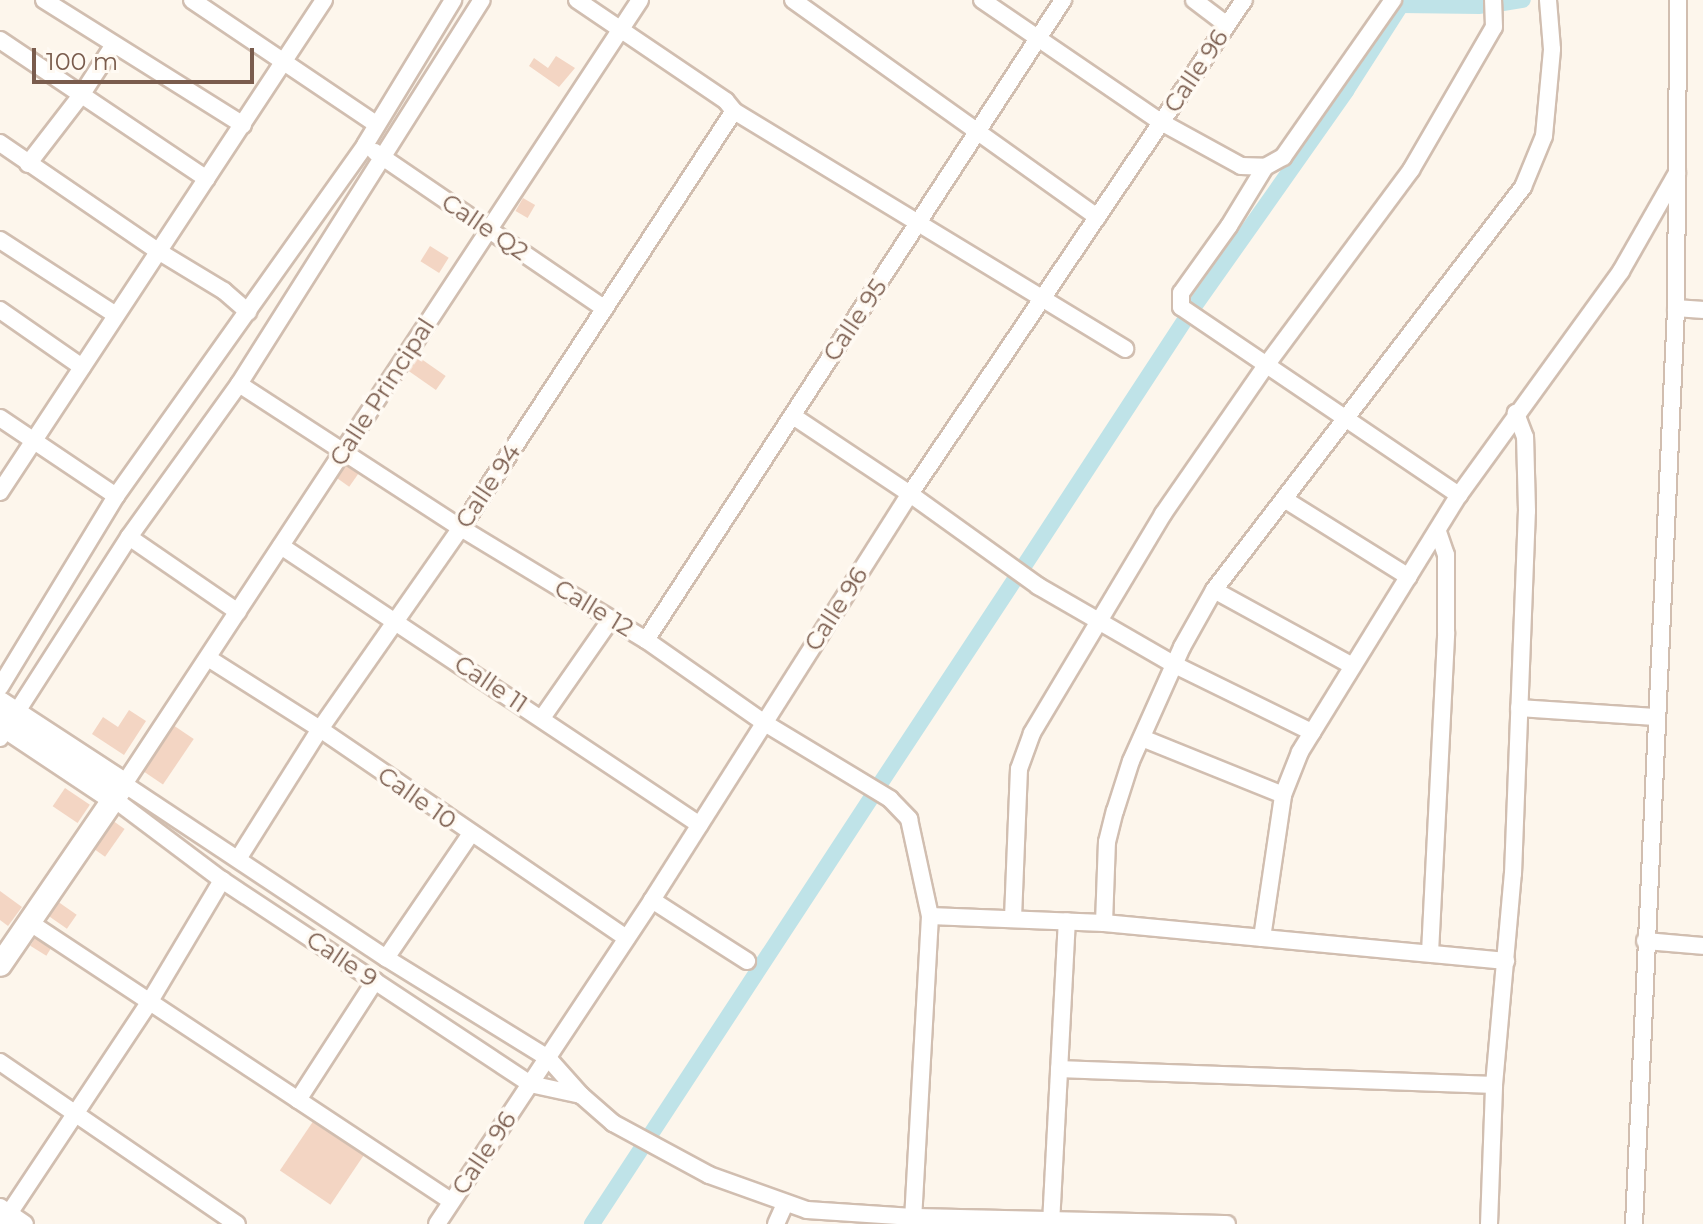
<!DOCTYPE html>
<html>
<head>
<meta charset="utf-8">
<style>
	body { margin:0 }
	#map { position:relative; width:1703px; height:1224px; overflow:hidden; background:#fdf6ec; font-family:Montserrat,sans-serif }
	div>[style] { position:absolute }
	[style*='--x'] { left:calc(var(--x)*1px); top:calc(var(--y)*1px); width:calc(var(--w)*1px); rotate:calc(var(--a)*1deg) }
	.canal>* { height:16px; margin:-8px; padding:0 8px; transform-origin:8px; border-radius:8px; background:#bfe3e8 }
	.building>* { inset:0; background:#f3d5c3; transform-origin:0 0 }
	.roads { filter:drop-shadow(2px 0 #d1beb0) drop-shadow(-2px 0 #d1beb0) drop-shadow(0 2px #d1beb0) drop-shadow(0 -2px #d1beb0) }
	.street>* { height:16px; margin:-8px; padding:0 8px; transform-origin:8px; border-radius:8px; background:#fff }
	.secondary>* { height:22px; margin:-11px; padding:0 11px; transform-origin:11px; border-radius:11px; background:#fff }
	span { translate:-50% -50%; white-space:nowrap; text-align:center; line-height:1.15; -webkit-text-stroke:7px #fffaf3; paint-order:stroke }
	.street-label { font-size:24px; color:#7a5c4d }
	.scale { position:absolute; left:32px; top:48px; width:222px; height:36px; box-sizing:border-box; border:4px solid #7a5c4d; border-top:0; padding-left:10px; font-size:24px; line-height:28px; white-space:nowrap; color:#7a5c4d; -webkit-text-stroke:6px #fffaf3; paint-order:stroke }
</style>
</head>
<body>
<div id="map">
	<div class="canal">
		<div style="--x:1503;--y:3;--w:20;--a:-9"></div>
		<div style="--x:1196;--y:304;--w:261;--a:-54.8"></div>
		<div style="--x:1346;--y:91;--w:102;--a:-57.4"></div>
		<div style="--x:1401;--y:5;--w:79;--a:0.7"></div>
		<div style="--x:1022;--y:569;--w:300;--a:-56.8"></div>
		<div style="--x:878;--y:787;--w:254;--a:-56.6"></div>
		<div style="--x:592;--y:1224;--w:513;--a:-56.77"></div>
	</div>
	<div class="building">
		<div style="clip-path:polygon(556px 56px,575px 68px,559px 87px,529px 66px,534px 58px,548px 68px)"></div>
		<div style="left:523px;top:198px;width:14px;height:15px;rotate:30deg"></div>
		<div style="left:430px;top:246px;width:22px;height:18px;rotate:32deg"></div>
		<div style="left:417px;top:356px;width:35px;height:17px;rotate:35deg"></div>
		<div style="left:347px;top:462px;width:16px;height:19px;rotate:35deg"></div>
		<div style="clip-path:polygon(129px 710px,146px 721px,124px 755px,92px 734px,103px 717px,118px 727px)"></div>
		<div style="left:173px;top:725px;width:25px;height:55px;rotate:34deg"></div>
		<div style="left:65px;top:788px;width:30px;height:22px;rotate:34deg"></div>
		<div style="left:109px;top:818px;width:19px;height:34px;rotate:35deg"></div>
		<div style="clip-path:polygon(0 891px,22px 907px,8px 926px,0 920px)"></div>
		<div style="left:57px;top:901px;width:24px;height:17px;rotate:35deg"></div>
		<div style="left:35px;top:938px;width:19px;height:9px;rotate:32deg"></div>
		<div style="left:314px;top:1120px;width:61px;height:61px;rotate:34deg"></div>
	</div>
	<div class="roads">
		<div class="street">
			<div style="--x:44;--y:0;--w:235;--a:32.1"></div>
			<div style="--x:192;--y:0;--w:223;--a:34"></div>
			<div style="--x:577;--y:0;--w:180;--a:34.1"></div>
			<div style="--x:726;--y:101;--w:13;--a:51"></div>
			<div style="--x:734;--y:111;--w:458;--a:31.3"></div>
			<div style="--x:640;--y:0;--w:939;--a:123.35"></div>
			<div style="--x:124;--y:784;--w:315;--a:33.6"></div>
			<div style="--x:386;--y:958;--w:190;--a:31.7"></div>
			<div style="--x:548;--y:1058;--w:50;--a:48.3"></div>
			<div style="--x:581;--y:1095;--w:43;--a:41.2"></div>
			<div style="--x:613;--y:1123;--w:109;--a:28.4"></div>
			<div style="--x:709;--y:1175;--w:104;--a:19.7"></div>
			<div style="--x:807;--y:1210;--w:106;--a:3.8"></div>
			<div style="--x:913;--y:1217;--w:314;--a:1.3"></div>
			<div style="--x:793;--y:0;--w:374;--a:35.5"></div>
			<div style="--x:982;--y:0;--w:217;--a:34.3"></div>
			<div style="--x:1161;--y:122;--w:91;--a:28.8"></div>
			<div style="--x:1241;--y:166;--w:24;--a:2"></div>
			<div style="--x:1265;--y:167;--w:21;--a:-29"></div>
			<div style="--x:1283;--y:157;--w:192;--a:-55"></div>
			<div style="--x:1194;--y:0;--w:41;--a:37.1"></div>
			<div style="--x:0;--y:40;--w:249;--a:33.9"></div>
			<div style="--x:0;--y:143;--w:191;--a:34.4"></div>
			<div style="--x:158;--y:251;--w:77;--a:31.2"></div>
			<div style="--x:224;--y:291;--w:32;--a:41"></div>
			<div style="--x:375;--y:152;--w:278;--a:34.3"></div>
			<div style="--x:28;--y:164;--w:88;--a:-52.4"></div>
			<div style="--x:82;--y:94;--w:57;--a:-57.1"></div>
			<div style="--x:1265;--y:167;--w:69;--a:121.4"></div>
			<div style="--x:1229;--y:226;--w:82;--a:125.6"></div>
			<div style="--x:1181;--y:293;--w:14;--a:90"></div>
			<div style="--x:1181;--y:307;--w:336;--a:34.1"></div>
			<div style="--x:0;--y:240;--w:138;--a:32.9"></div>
			<div style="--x:1676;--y:308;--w:27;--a:4"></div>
			<div style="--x:0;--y:310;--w:100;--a:34.8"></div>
			<div style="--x:239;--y:384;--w:265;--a:33"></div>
			<div style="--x:461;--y:528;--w:216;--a:31.2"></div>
			<div style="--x:646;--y:640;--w:143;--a:35"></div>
			<div style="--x:763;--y:722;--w:149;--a:31.2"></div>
			<div style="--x:890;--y:799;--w:28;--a:46"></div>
			<div style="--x:909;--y:819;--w:99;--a:77.8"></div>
			<div style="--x:930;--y:916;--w:308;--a:93.2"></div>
			<div style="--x:793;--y:416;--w:141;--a:33.7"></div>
			<div style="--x:910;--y:494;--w:158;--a:35.7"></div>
			<div style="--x:1038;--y:586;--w:158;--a:30"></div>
			<div style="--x:1175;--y:665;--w:153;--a:26.1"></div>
			<div style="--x:0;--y:418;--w:140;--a:33.9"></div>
			<div style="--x:0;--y:492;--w:589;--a:-56.63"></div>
			<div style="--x:1284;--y:499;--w:147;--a:32"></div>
			<div style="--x:129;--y:537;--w:132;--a:34.5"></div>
			<div style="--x:281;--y:546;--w:503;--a:33.66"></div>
			<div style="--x:1214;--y:590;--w:156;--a:28.7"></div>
			<div style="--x:646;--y:640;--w:764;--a:-56.91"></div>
			<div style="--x:208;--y:658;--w:133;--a:32.4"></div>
			<div style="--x:320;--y:729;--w:371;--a:34.3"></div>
			<div style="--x:0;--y:687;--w:223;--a:-58.7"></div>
			<div style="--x:116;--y:496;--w:430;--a:-54.6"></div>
			<div style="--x:365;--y:145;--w:170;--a:-58.7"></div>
			<div style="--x:1519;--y:708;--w:136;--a:3.8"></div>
			<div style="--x:542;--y:718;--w:121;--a:-55.1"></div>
			<div style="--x:0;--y:738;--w:239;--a:-57.3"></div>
			<div style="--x:129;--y:537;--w:188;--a:-54.3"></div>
			<div style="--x:239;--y:384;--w:454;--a:-57.7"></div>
			<div style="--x:1142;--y:738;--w:152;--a:22"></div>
			<div style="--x:114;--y:799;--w:135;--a:36.9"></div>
			<div style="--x:222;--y:880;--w:369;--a:33.5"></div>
			<div style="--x:530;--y:1084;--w:52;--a:12.2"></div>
			<div style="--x:238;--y:859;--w:154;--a:-57.8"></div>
			<div style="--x:320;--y:729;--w:246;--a:-55"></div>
			<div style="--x:461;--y:528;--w:498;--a:-56.8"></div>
			<div style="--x:652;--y:900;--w:113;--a:32.7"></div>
			<div style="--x:930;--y:916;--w:174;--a:2.3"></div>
			<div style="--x:1104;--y:923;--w:404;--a:5.4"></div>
			<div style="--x:1013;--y:918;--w:149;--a:-87.7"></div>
			<div style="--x:1019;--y:769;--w:38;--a:-70"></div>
			<div style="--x:1032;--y:733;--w:255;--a:-59.1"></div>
			<div style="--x:1163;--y:514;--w:183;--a:-55.3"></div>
			<div style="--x:1267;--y:364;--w:242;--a:-53.4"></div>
			<div style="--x:1411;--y:170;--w:165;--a:-59.9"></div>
			<div style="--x:1494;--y:27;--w:27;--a:-92"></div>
			<div style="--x:29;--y:922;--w:506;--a:33.47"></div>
			<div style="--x:1104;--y:923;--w:81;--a:-87.9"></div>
			<div style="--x:1107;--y:842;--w:32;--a:-76"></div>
			<div style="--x:1115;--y:811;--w:52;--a:-72.3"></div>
			<div style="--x:1131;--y:761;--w:125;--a:-65.9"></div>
			<div style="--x:1182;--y:647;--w:65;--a:-60.7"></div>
			<div style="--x:1214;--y:590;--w:508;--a:-52.52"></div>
			<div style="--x:1523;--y:187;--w:55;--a:-67.6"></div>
			<div style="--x:1544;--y:136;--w:87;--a:-84.7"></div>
			<div style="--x:1552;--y:49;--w:49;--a:-94.7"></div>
			<div style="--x:1262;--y:938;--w:145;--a:-81.6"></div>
			<div style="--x:1283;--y:795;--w:46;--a:-68.4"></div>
			<div style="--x:1300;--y:752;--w:302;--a:-58.3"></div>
			<div style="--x:1459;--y:495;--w:276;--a:-54.1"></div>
			<div style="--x:1621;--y:271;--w:113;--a:-60.3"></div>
			<div style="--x:1645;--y:941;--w:58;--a:4.9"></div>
			<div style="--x:1430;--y:953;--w:321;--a:-87.1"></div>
			<div style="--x:1446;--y:632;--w:77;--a:-90"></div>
			<div style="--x:1446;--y:555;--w:24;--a:-109"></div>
			<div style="--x:386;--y:958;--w:149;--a:-55.7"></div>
			<div style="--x:0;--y:1062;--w:287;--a:34.4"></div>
			<div style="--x:1059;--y:1069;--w:435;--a:2.1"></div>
			<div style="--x:298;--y:1100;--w:142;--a:-57.1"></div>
			<div style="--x:0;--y:1207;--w:30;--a:34"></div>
			<div style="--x:2;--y:1224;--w:268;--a:-56.4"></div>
			<div style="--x:150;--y:1001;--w:141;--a:-59.2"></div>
			<div style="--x:437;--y:1224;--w:389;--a:-56.4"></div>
			<div style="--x:652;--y:900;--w:481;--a:-57.6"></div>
			<div style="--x:910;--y:494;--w:596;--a:-55.94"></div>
			<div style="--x:776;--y:1224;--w:22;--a:-66"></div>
			<div style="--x:1051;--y:1224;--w:303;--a:-87"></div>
			<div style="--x:1489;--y:1224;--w:139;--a:-87.9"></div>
			<div style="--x:1494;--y:1085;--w:212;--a:-84.9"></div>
			<div style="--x:1513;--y:874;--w:363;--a:-87.8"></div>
			<div style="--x:1527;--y:511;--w:74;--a:-91.5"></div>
			<div style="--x:1525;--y:437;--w:26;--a:-111"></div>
			<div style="--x:1634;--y:1224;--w:917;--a:-87.37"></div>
			<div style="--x:1676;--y:308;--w:308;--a:-89.6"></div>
		</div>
		<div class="secondary">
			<div style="--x:0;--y:703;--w:148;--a:33.2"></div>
			<div style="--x:124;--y:784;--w:219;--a:124.4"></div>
			<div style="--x:0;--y:723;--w:137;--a:33.7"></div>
		</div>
	</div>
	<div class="street-label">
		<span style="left:1196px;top:71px;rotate:-56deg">Calle 96</span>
		<span style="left:485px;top:227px;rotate:34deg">Calle Q2</span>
		<span style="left:855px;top:320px;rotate:-56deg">Calle 95</span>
		<span style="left:382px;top:392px;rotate:-57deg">Calle Principal</span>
		<span style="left:488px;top:486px;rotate:-56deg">Calle 94</span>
		<span style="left:594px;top:608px;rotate:31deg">Calle 12</span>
		<span style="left:836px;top:609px;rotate:-57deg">Calle 96</span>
		<span style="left:491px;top:684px;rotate:34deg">Calle 11</span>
		<span style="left:417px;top:798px;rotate:35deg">Calle 10</span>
		<span style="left:342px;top:959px;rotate:34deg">Calle 9</span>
		<span style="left:484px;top:1153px;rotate:-56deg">Calle 96</span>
	</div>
	<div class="scale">100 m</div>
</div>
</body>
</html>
